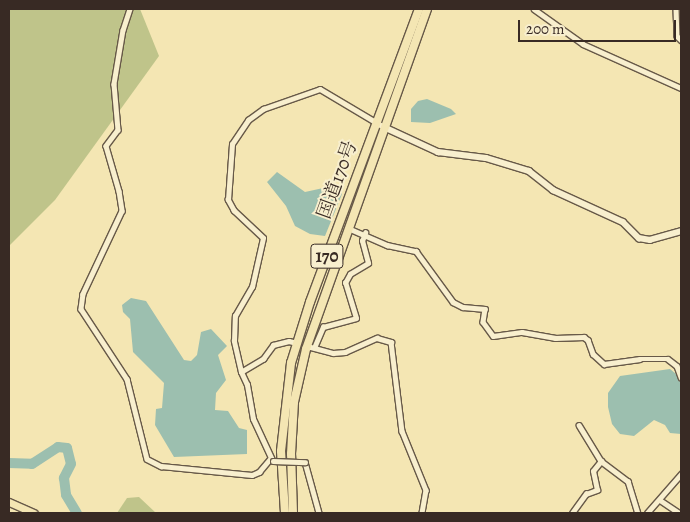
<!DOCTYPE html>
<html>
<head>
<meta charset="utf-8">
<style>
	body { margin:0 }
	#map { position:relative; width:690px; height:522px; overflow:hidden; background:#f4e6b3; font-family:Alegreya,"Noto Serif JP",serif }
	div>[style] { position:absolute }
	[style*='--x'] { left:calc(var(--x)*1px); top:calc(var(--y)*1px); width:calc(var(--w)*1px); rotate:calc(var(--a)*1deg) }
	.green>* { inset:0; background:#bfc48a }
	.water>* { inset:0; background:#9cbfaf }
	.river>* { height:10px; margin:-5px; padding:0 5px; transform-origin:5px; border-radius:5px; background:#9cbfaf }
	.roads { filter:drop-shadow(1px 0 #675948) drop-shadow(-1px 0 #675948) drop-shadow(0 1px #675948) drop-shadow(0 -1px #675948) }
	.minor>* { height:4.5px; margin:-2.25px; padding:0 2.25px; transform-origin:2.25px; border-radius:2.25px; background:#f8efce }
	.tertiary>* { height:5.5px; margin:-2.75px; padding:0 2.75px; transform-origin:2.75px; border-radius:2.75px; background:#f8efce }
	.primary>* { height:7px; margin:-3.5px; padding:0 3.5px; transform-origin:3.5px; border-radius:3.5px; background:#f4e6b3 }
	.trunk>* { height:8px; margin:-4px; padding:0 4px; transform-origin:4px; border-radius:4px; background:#f4e6b3 }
	.bridges { filter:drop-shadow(1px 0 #675948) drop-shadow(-1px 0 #675948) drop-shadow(0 1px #675948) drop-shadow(0 -1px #675948) }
	.minor-bridge>* { height:4.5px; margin:-2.25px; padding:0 2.25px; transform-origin:2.25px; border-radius:2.25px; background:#f8efce }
	span { translate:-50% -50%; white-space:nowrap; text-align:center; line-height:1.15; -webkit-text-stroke:4px #f8efce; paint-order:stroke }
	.shield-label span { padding:1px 4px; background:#f8efce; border:1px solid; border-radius:4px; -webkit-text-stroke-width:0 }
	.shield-label { font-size:18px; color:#382a24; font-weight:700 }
	.street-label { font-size:19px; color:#382a24 }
	.frame { position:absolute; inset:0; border:10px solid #382a24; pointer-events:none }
	.scale { position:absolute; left:518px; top:20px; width:158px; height:22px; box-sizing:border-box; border:2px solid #382a24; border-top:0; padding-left:6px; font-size:15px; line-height:18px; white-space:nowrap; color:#382a24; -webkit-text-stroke:4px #f8efce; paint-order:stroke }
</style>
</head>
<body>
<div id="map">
	<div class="green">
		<div style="clip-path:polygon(9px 9px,140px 9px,159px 56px,55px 200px,9px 246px)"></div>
		<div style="clip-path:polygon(139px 497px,156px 513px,117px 513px,127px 498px)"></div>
	</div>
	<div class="water">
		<div style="clip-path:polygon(427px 99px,451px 109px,456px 114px,430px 123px,411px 122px,411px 109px,418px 101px)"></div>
		<div style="clip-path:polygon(277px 172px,305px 192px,337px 185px,342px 194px,325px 236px,310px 234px,295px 226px,286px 206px,267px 182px)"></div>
		<div style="clip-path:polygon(131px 298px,146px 301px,184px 360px,191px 361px,197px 355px,201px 332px,211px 329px,227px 346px,218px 355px,226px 380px,216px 393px,215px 410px,228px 411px,239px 428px,247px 430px,247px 454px,174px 457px,155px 425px,156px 409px,162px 408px,164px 383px,133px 352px,130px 319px,123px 312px,122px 305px)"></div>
		<div style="clip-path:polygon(670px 369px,681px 378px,681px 434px,670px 433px,665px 425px,654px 420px,634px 436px,620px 434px,612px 424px,608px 407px,608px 393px,620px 376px)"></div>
	</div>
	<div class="river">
		<div style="--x:9;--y:463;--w:23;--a:2"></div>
		<div style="--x:32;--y:464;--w:31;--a:-33"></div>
		<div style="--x:58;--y:447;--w:9;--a:6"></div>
		<div style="--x:67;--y:448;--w:16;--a:76"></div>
		<div style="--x:71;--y:464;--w:16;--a:117"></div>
		<div style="--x:64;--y:478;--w:17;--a:83"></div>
		<div style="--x:66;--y:495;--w:21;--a:59"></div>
	</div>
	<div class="roads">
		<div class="minor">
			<div style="--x:130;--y:9;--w:22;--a:108"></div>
			<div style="--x:123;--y:30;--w:55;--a:99.5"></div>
			<div style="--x:114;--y:84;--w:46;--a:85"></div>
			<div style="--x:118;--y:130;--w:20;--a:127"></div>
			<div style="--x:106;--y:146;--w:47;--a:73.9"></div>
			<div style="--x:119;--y:191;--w:20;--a:81"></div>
			<div style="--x:122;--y:211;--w:92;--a:115.2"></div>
			<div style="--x:83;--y:294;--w:15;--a:98"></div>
			<div style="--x:81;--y:309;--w:84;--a:56.7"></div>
			<div style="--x:127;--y:379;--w:82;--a:76"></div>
			<div style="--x:147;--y:459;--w:16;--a:27"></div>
			<div style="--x:161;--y:466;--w:91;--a:5.6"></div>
			<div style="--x:252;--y:475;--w:8;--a:-23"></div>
			<div style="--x:259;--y:472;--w:17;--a:-50"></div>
			<div style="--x:534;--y:9;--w:60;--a:35.5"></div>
			<div style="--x:583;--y:44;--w:107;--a:24.2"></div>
			<div style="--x:676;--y:9;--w:27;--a:88"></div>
			<div style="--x:677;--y:36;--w:6;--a:45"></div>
			<div style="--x:348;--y:228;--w:43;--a:23.6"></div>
			<div style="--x:387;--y:245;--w:30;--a:12"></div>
			<div style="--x:416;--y:251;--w:63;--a:54"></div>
			<div style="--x:453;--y:302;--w:11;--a:27"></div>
			<div style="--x:463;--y:307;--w:22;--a:5"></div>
			<div style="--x:485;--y:309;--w:13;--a:99"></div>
			<div style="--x:483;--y:322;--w:17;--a:54"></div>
			<div style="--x:493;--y:336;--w:29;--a:-8"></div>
			<div style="--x:522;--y:332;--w:34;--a:10"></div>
			<div style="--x:555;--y:338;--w:29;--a:-2"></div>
			<div style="--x:584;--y:337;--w:5;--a:37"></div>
			<div style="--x:588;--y:340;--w:15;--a:70"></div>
			<div style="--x:593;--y:354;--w:15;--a:42"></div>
			<div style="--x:604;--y:364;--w:36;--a:-8"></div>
			<div style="--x:640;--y:359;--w:28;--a:0"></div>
			<div style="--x:668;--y:359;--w:11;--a:38"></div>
			<div style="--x:677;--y:366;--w:12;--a:70"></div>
			<div style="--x:307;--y:346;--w:27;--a:15"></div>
			<div style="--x:333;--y:353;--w:12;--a:-5"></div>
			<div style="--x:345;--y:352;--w:35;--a:-24"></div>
			<div style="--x:377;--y:338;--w:15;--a:16"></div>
			<div style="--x:391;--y:342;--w:90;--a:83"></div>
			<div style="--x:402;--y:431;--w:64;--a:67.9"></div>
			<div style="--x:426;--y:490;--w:23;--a:100"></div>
			<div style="--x:314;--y:348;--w:23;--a:-67"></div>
			<div style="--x:323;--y:327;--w:34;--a:-15"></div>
			<div style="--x:356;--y:318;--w:37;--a:-107"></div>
			<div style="--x:345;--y:283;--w:10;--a:-61"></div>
			<div style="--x:350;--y:274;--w:21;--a:-31"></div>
			<div style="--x:368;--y:263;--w:23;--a:-105"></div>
			<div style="--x:362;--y:241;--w:9;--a:-69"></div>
			<div style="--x:241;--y:372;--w:26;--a:-31"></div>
			<div style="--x:263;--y:359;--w:17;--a:-54"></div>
			<div style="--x:273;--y:345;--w:16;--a:-14"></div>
			<div style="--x:289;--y:341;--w:8;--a:14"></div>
			<div style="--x:579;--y:425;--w:42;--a:58.6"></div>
			<div style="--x:601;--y:461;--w:34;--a:37"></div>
			<div style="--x:628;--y:481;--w:34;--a:73"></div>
			<div style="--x:272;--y:460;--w:45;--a:-114.9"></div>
			<div style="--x:253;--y:419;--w:35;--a:-100"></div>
			<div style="--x:247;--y:385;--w:14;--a:-115"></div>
			<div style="--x:241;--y:372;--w:32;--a:-103"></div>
			<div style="--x:234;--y:341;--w:25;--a:-88"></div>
			<div style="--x:235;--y:316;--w:34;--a:-60"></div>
			<div style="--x:252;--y:287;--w:50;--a:-77.3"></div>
			<div style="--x:263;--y:238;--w:40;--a:-137"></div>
			<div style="--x:234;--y:211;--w:13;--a:-119"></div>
			<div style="--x:228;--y:200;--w:56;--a:-85.9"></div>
			<div style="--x:232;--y:144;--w:29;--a:-56"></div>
			<div style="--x:248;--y:120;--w:19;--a:-36"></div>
			<div style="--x:263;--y:109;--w:60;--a:-19.3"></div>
			<div style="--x:320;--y:89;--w:74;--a:30.7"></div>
			<div style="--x:305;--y:462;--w:53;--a:74.6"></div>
			<div style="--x:660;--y:500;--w:23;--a:34"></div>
			<div style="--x:572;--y:513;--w:24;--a:-54"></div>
			<div style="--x:586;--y:494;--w:12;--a:-20"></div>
			<div style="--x:597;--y:490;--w:19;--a:-102"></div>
			<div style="--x:593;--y:471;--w:13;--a:-51"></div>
			<div style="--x:647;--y:513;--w:52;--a:-48.9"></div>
		</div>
		<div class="tertiary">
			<div style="--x:384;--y:127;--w:60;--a:24.8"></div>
			<div style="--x:438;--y:152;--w:48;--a:7.1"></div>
			<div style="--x:486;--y:158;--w:45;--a:16.8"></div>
			<div style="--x:529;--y:171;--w:31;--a:38"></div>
			<div style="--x:553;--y:190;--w:77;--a:24.6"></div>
			<div style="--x:623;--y:222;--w:23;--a:45"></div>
			<div style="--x:639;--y:238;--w:11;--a:10"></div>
			<div style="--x:650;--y:240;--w:32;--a:-16"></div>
		</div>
		<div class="primary">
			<div style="--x:9;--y:502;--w:27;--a:24"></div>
		</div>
		<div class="trunk">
			<div style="--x:285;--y:513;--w:62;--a:-93.7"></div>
			<div style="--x:281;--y:451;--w:89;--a:-83.5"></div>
			<div style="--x:291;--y:363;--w:64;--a:-72.7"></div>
			<div style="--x:310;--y:302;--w:313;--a:-69.6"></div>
			<div style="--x:293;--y:513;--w:59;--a:-91.9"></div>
			<div style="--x:291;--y:454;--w:52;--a:-86.7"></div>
			<div style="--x:294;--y:402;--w:54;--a:-77.2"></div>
			<div style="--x:306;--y:349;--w:361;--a:-70.4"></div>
		</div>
	</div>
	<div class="bridges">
		<div class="minor-bridge">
			<div style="--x:273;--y:461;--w:32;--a:2"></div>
		</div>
	</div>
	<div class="shield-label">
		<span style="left:327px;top:256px">170</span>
	</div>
	<div class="street-label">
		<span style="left:338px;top:180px;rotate:-70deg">国道170号</span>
	</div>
	<div class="frame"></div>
	<div class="scale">200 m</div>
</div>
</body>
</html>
